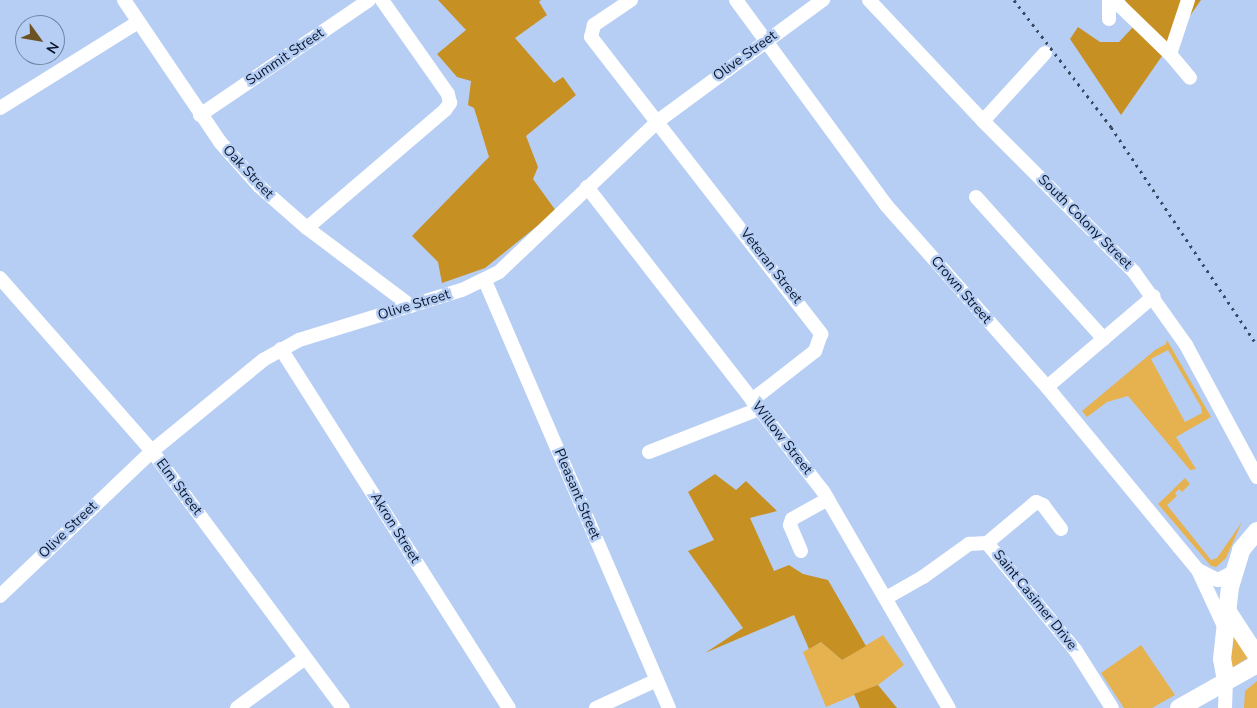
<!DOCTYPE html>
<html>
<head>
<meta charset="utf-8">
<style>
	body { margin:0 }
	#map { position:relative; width:1257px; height:708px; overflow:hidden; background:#b7cef4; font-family:"Nunito Sans",sans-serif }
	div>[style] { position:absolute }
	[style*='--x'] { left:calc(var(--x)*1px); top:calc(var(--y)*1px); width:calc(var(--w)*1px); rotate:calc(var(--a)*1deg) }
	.green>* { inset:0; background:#e6b14f }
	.forest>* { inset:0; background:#c69022 }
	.minor>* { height:14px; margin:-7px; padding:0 7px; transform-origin:7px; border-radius:7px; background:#fff }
	.major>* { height:18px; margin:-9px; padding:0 9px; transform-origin:9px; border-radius:9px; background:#fff }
	.rail>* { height:3px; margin-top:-1.5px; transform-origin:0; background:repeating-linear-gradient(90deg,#394964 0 2.5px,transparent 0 7.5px) }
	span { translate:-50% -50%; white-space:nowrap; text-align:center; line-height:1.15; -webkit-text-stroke:5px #b7cef4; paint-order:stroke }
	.street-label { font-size:14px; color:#09172d }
	.north { position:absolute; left:15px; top:15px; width:50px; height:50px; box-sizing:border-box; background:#b7cef4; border:1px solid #7185a4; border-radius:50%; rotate:122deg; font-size:14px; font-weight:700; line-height:20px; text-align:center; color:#09172d }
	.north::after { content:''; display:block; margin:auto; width:18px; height:22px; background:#6c5324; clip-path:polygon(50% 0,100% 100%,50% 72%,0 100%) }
</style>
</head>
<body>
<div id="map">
	<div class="green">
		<div style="clip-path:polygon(evenodd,1167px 340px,1211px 417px,1176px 437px,1196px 469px,1190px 470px,1128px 396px,1107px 402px,1087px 417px,1082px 411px,1155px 350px,1166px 344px,1167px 340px,1168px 350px,1201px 407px,1202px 413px,1185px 422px,1151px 359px,1168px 350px)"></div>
		<div style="clip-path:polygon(1185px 478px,1190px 484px,1182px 492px,1179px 489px,1175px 493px,1177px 496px,1167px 505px,1211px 560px,1217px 558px,1242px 522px,1226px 558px,1216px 567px,1211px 566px,1158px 504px)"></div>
		<div style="clip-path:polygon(883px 635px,904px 665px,878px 685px,826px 707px,803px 652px,821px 642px,842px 660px)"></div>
		<div style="clip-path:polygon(1234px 636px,1249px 657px,1232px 668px,1230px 667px)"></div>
		<div style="clip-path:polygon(1141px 645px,1175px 695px,1152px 708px,1124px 708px,1101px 673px)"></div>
		<div style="clip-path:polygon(1257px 681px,1257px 708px,1244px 708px,1245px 691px)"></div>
	</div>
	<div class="forest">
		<div style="clip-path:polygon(438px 0,541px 0,539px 2px,547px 15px,515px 38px,554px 83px,563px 77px,576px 95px,526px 136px,538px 167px,533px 179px,556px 211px,485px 268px,442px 283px,438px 262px,412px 236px,489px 157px,474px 108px,468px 105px,471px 81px,457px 77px,437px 54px,466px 30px)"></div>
		<div style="clip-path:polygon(1125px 0,1201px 0,1121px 115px,1070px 39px,1078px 27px,1100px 42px,1119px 42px,1135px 25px,1133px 12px)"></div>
		<div style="clip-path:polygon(715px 474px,736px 490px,746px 481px,777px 511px,750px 518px,774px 571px,789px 565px,803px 574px,828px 580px,866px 646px,842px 660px,821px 642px,809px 649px,794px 615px,705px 653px,743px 628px,688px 551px,714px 540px,688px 492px)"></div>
		<div style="clip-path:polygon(878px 685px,897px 708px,860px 708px,854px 694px)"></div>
	</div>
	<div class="minor">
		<div style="--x:124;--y:0;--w:171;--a:55.9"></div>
		<div style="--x:220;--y:142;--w:59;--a:48.4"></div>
		<div style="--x:259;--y:186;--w:64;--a:41.2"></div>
		<div style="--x:307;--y:228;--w:130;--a:36.9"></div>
		<div style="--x:631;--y:0;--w:45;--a:146"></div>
		<div style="--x:594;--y:25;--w:12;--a:104"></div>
		<div style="--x:591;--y:37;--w:376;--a:52.2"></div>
		<div style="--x:821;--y:334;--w:18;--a:109"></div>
		<div style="--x:815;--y:351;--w:80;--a:142.1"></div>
		<div style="--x:736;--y:0;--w:254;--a:53.8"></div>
		<div style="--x:886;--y:205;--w:243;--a:48.5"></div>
		<div style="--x:1047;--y:387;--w:237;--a:50.5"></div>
		<div style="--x:1198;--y:570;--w:62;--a:65.1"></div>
		<div style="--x:869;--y:0;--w:166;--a:46.7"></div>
		<div style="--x:983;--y:121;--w:214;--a:45"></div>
		<div style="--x:1134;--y:272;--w:90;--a:54.5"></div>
		<div style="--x:1186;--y:345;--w:150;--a:61.7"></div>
		<div style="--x:1114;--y:0;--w:78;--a:44"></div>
		<div style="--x:1188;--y:0;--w:57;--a:108.4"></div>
		<div style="--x:1170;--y:54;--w:31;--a:50"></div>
		<div style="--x:1109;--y:19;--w:19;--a:-90"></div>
		<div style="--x:0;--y:108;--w:163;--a:-31.9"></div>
		<div style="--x:200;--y:115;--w:204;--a:-34.2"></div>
		<div style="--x:983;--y:121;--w:92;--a:-47.6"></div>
		<div style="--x:587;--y:187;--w:385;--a:52.2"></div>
		<div style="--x:823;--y:491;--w:251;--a:59.9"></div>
		<div style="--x:976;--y:197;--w:191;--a:48"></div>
		<div style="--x:307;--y:228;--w:182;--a:-40.5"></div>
		<div style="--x:445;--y:110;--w:9;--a:-54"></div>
		<div style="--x:450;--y:103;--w:9;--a:-103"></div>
		<div style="--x:448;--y:94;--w:115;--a:-125.1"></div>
		<div style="--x:0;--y:278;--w:230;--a:48.7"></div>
		<div style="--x:152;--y:451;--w:320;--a:53.4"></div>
		<div style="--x:485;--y:281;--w:465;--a:66.7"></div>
		<div style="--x:281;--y:349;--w:425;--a:57.6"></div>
		<div style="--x:1047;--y:387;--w:140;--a:-40.4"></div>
		<div style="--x:649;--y:452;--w:118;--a:-21.4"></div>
		<div style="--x:987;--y:543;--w:64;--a:-39.9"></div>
		<div style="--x:1036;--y:502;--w:8;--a:23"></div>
		<div style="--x:1043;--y:505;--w:30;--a:53"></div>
		<div style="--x:801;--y:551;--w:28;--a:-113"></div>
		<div style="--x:790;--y:525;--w:6;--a:-72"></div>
		<div style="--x:792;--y:519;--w:41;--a:-29.1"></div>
		<div style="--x:1198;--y:570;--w:22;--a:27"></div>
		<div style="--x:1218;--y:580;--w:18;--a:-27"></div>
		<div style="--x:0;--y:596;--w:210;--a:-43.6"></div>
		<div style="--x:152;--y:451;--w:144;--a:-39.3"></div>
		<div style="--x:263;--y:360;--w:41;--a:-29.1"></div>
		<div style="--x:299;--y:340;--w:170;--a:-17.1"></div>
		<div style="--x:462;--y:290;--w:41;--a:-25.9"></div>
		<div style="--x:499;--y:272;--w:219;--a:-43.5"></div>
		<div style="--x:658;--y:121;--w:205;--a:-36.3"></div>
		<div style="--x:886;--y:598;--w:43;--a:-29.6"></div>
		<div style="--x:923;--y:577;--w:57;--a:-35.7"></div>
		<div style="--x:969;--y:544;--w:18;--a:-3"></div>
		<div style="--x:987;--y:543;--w:140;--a:50.5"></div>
		<div style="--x:1076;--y:651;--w:67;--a:57.7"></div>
		<div style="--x:237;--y:708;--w:84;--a:-36.3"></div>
		<div style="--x:596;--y:708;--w:67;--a:-24.7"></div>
		<div style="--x:1225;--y:708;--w:27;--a:-88"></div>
	</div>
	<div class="major">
		<div style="--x:1226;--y:609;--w:56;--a:56.6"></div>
		<div style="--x:1226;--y:681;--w:22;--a:-100"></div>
		<div style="--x:1222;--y:659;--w:72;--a:-83.7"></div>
		<div style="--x:1230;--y:587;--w:39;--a:-73"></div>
		<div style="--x:1241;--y:550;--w:25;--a:-50"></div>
		<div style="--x:1179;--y:708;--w:90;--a:-29.4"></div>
	</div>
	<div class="rail">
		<div style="--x:1014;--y:0;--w:160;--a:52.6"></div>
		<div style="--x:1111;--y:127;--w:262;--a:56.2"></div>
	</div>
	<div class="street-label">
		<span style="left:745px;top:56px;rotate:-36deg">Olive Street</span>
		<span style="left:285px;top:57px;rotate:-34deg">Summit Street</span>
		<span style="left:248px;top:172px;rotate:47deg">Oak Street</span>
		<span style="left:1085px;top:222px;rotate:45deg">South Colony Street</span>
		<span style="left:771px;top:266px;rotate:52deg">Veteran Street</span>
		<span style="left:961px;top:290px;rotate:49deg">Crown Street</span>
		<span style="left:414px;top:305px;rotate:-17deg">Olive Street</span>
		<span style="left:782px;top:438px;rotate:52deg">Willow Street</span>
		<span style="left:179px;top:487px;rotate:53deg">Elm Street</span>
		<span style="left:577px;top:494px;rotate:67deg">Pleasant Street</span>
		<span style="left:395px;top:528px;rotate:58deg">Akron Street</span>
		<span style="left:68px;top:530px;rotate:-44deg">Olive Street</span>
		<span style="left:1035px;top:600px;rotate:51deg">Saint Casimer Drive</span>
	</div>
	<div class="north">N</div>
</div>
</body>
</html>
